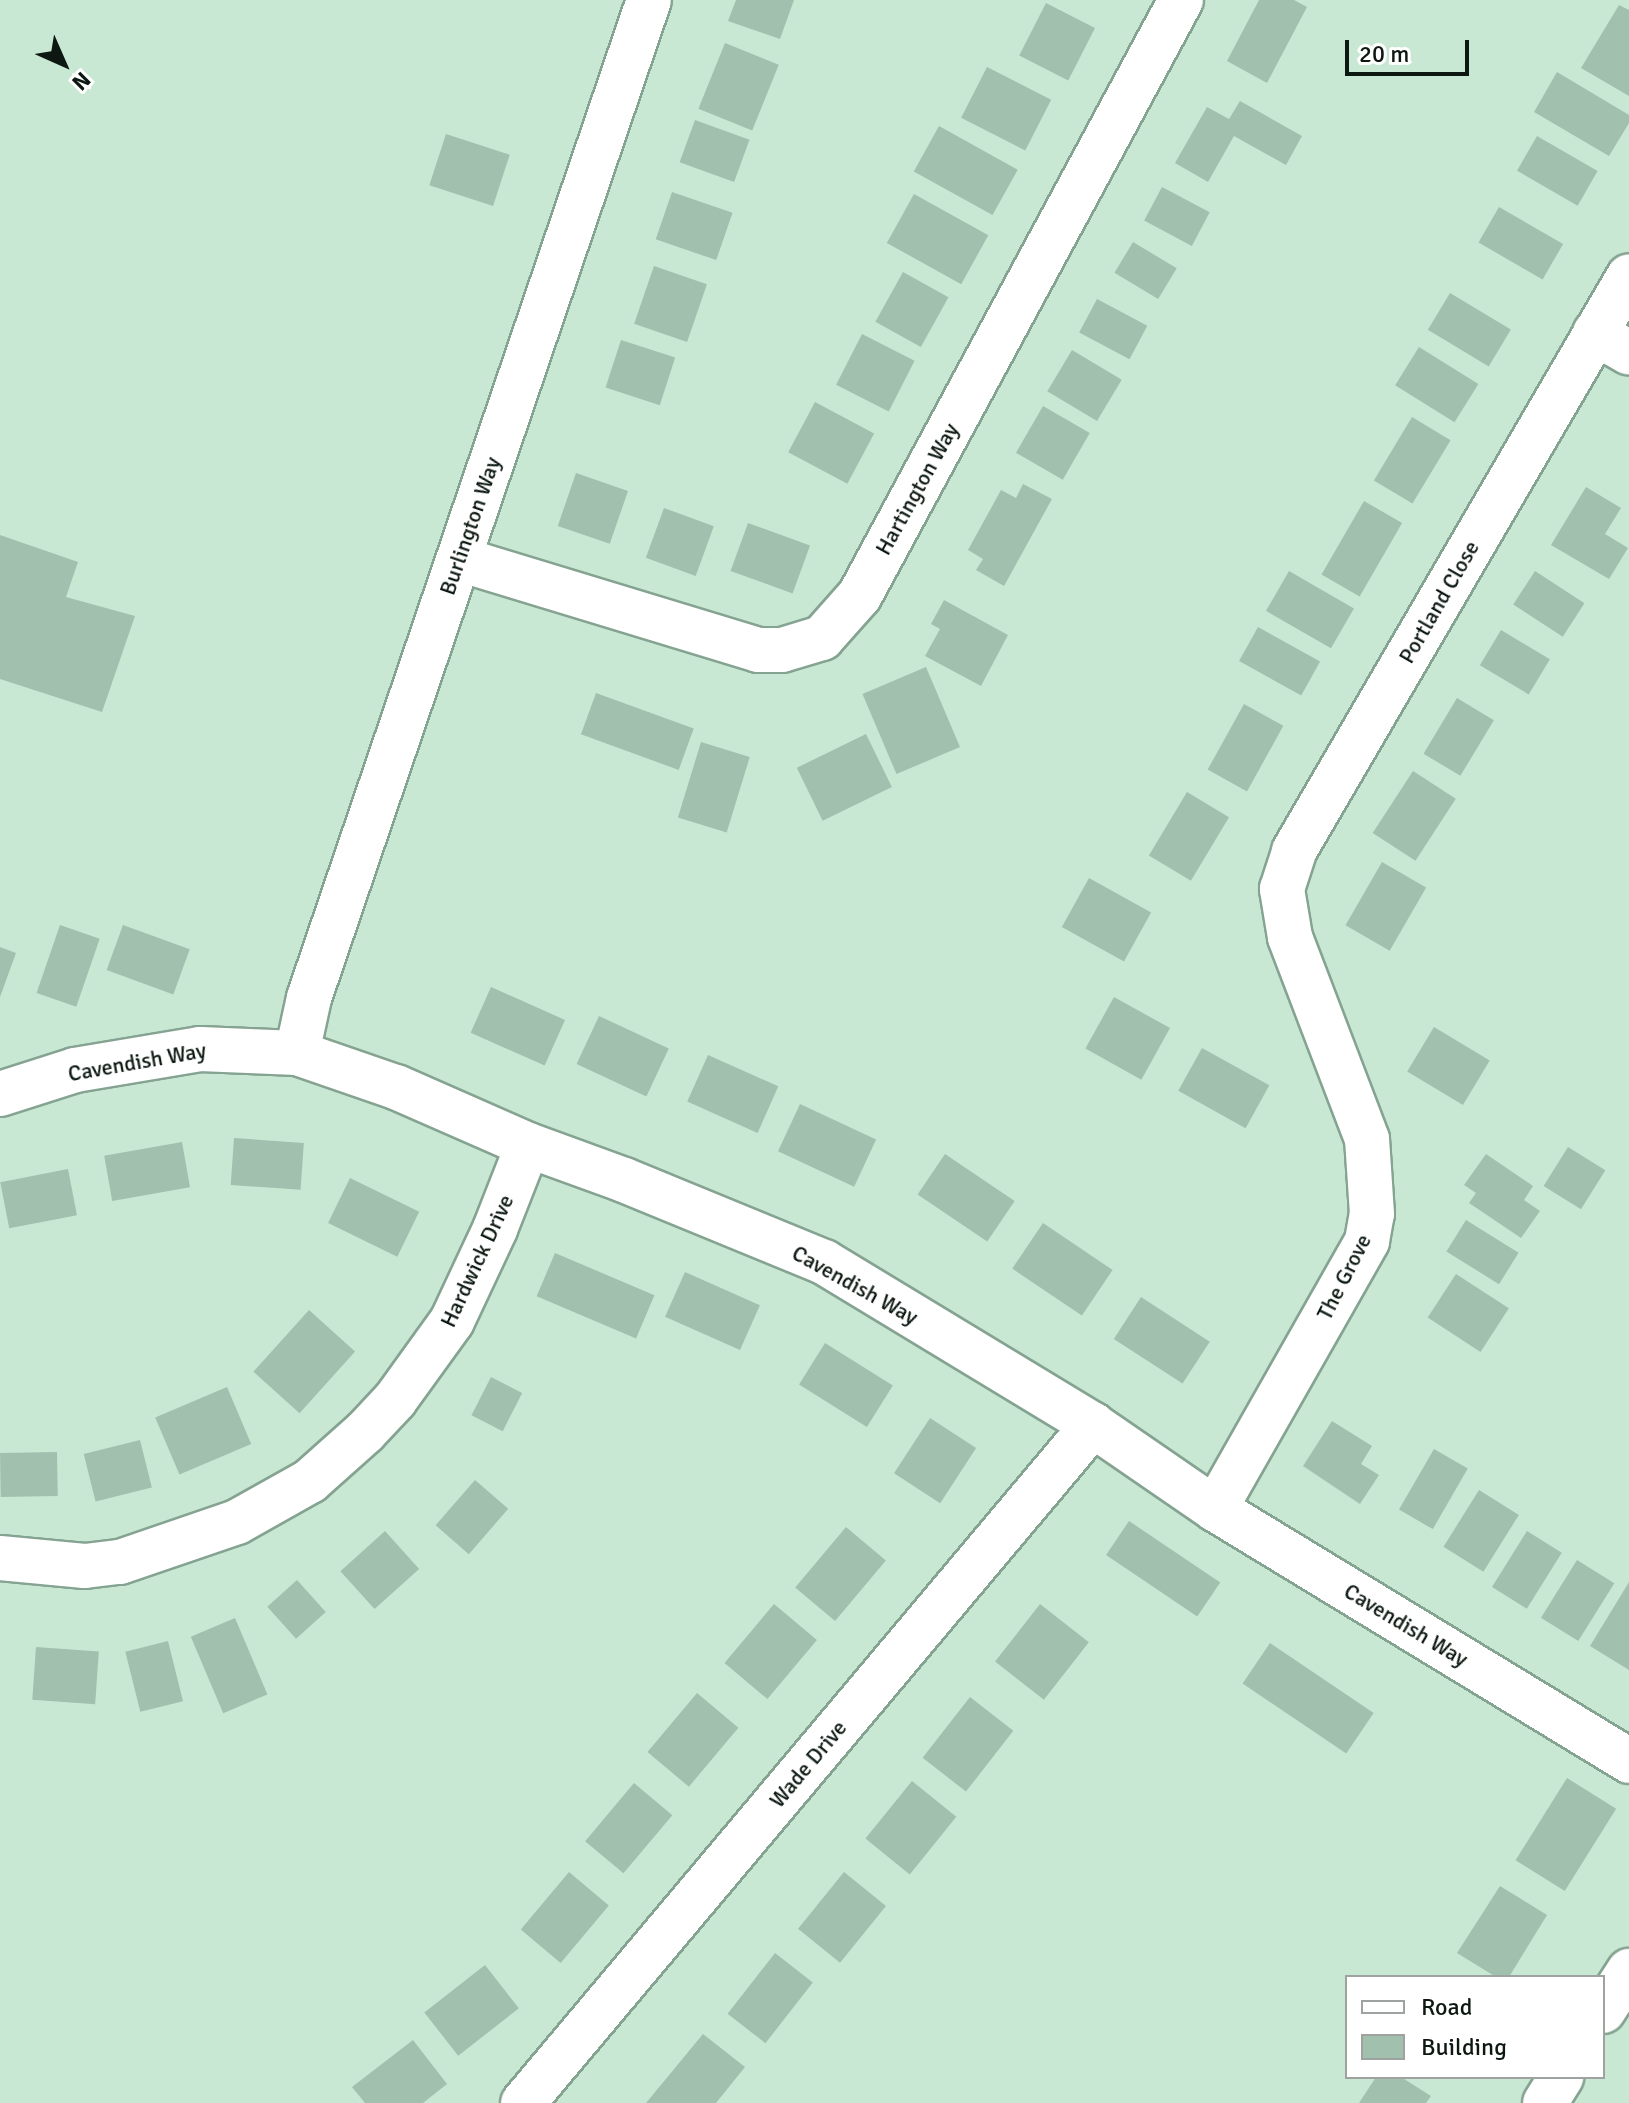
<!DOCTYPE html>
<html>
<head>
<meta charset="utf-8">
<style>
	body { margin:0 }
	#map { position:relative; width:1629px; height:2103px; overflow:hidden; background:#c9e8d4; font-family:Signika,sans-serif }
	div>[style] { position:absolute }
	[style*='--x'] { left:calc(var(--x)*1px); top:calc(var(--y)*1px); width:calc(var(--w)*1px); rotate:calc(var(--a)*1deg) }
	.building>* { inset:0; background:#a1c0ad; transform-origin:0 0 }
	.roads { filter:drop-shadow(2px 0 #85a391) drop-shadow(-2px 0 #85a391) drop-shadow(0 2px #85a391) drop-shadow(0 -2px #85a391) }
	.minor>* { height:44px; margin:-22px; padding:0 22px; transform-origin:22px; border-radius:22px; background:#fff }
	span { translate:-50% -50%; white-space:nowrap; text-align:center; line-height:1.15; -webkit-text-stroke:6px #fff; paint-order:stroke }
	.street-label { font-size:22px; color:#0c1811 }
	.legend { position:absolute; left:1345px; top:1975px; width:260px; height:104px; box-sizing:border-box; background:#fff; border:2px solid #9ea3a0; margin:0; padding:10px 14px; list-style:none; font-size:24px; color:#0c1811 }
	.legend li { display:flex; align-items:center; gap:16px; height:40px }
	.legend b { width:40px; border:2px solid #9ea3a0 }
	.north { position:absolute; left:24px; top:24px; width:80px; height:80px; -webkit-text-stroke:6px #fff; paint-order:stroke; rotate:135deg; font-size:22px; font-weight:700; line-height:32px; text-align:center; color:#0c1811 }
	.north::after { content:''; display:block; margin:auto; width:28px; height:36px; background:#0c1811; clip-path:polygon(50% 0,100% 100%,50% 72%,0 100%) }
	.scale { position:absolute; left:1345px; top:40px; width:124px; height:36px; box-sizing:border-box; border:4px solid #0c1811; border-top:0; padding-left:10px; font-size:24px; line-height:28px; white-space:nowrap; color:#0c1811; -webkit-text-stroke:6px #fff; paint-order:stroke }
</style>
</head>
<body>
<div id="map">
	<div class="building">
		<div style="clip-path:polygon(736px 0,794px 0,780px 39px,728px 21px)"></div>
		<div style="clip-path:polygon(1259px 0,1294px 0,1307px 7px,1267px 83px,1227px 61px)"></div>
		<div style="left:1046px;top:3px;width:55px;height:59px;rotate:27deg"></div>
		<div style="clip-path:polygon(1619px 5px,1629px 10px,1629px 96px,1581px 68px)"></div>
		<div style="left:725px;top:43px;width:58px;height:71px;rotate:22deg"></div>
		<div style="left:987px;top:67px;width:72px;height:57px;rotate:27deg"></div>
		<div style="clip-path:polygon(1557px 72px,1629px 115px,1629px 123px,1609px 156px,1534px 112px)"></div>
		<div style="clip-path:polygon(1240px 101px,1302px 136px,1286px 165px,1234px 136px,1208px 182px,1175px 163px,1207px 107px,1229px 119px)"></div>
		<div style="left:695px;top:120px;width:58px;height:45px;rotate:20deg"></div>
		<div style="left:939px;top:126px;width:90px;height:52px;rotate:29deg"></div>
		<div style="left:446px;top:134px;width:67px;height:54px;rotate:18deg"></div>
		<div style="left:1537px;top:136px;width:70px;height:40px;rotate:30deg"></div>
		<div style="left:1162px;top:187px;width:54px;height:38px;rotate:28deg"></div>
		<div style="left:672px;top:192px;width:64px;height:50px;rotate:19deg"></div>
		<div style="left:914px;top:194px;width:85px;height:56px;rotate:29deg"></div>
		<div style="left:1499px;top:207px;width:74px;height:41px;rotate:30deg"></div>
		<div style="left:1133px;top:242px;width:51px;height:36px;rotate:31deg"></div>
		<div style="left:654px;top:266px;width:56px;height:61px;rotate:19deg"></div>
		<div style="left:903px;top:272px;width:52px;height:57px;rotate:29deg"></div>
		<div style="left:1450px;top:293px;width:71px;height:43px;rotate:31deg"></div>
		<div style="left:1097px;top:299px;width:57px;height:38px;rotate:28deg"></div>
		<div style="left:862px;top:334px;width:59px;height:57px;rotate:27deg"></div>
		<div style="left:621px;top:340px;width:57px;height:50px;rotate:18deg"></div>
		<div style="left:1419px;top:347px;width:70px;height:45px;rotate:32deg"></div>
		<div style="left:1072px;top:350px;width:58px;height:48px;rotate:31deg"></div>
		<div style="left:815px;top:402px;width:67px;height:57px;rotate:28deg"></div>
		<div style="left:1043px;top:406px;width:54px;height:54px;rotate:30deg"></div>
		<div style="left:1412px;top:417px;width:45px;height:74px;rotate:31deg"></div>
		<div style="left:576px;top:473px;width:55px;height:56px;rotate:19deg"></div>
		<div style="clip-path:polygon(1023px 484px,1052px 499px,1004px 586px,976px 570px,983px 559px,968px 550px,1001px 490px,1016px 498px)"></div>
		<div style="clip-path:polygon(1586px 487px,1621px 508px,1605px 534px,1628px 548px,1609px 579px,1551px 545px)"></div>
		<div style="left:1364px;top:501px;width:44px;height:85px;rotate:30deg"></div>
		<div style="left:664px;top:508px;width:53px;height:53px;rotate:20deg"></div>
		<div style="left:748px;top:523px;width:66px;height:51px;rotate:20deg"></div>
		<div style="clip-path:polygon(0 535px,78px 562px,66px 597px,135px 616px,102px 712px,0 679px)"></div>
		<div style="left:1289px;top:571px;width:75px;height:46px;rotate:30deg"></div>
		<div style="left:1535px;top:571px;width:59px;height:40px;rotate:33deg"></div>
		<div style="clip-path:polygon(944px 600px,1008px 635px,981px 686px,925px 656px,940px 629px,931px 624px)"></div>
		<div style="left:1258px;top:627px;width:71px;height:39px;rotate:29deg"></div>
		<div style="left:1501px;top:630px;width:57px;height:41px;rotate:31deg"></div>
		<div style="left:926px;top:667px;width:87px;height:69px;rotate:67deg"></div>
		<div style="left:596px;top:693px;width:104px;height:44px;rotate:20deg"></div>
		<div style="left:1457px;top:698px;width:43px;height:65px;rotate:31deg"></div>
		<div style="left:1244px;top:704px;width:45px;height:75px;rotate:29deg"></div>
		<div style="left:866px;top:734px;width:59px;height:77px;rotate:64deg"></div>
		<div style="left:701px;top:742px;width:51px;height:79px;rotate:17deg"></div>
		<div style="left:1413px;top:771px;width:51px;height:74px;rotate:33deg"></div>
		<div style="left:1187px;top:792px;width:49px;height:74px;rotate:31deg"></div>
		<div style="left:1382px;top:862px;width:51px;height:73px;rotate:30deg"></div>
		<div style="left:1089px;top:878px;width:71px;height:56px;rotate:29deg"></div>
		<div style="left:60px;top:925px;width:42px;height:72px;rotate:19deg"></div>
		<div style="left:123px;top:925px;width:71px;height:48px;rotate:20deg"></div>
		<div style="clip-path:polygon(0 947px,16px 953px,0 997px)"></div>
		<div style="left:491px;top:987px;width:81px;height:50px;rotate:24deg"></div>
		<div style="left:1114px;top:997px;width:64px;height:59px;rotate:29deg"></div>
		<div style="left:599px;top:1016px;width:77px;height:53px;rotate:25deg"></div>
		<div style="left:1434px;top:1027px;width:65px;height:52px;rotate:31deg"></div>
		<div style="left:1202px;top:1048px;width:77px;height:49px;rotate:29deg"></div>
		<div style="left:708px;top:1055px;width:77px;height:51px;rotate:24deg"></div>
		<div style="left:800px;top:1104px;width:84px;height:52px;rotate:25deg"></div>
		<div style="left:234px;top:1138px;width:70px;height:47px;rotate:4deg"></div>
		<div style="left:182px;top:1142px;width:46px;height:79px;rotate:80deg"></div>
		<div style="left:1568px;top:1147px;width:44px;height:46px;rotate:32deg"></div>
		<div style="left:945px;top:1154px;width:84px;height:49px;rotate:34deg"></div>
		<div style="clip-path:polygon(1486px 1154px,1533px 1186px,1524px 1200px,1540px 1211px,1521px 1238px,1469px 1203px,1476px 1193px,1464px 1185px)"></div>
		<div style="left:68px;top:1169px;width:47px;height:69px;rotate:79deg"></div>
		<div style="left:350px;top:1178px;width:77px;height:50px;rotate:26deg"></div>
		<div style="left:1466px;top:1220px;width:62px;height:37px;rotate:32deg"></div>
		<div style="left:1043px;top:1223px;width:84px;height:55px;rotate:34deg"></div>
		<div style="left:555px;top:1253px;width:108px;height:47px;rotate:23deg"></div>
		<div style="left:685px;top:1272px;width:82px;height:49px;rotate:24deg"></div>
		<div style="left:1456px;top:1274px;width:63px;height:52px;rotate:33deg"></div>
		<div style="left:1141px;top:1297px;width:82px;height:50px;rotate:33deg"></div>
		<div style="left:309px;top:1310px;width:62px;height:83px;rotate:42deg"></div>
		<div style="left:825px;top:1343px;width:80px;height:49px;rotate:32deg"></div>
		<div style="left:491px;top:1377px;width:35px;height:43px;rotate:27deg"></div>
		<div style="left:227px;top:1387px;width:62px;height:78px;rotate:67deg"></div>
		<div style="left:930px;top:1418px;width:55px;height:66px;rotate:33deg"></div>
		<div style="clip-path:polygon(1332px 1421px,1372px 1446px,1361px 1464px,1379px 1475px,1360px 1504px,1303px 1466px)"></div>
		<div style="left:140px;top:1440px;width:49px;height:58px;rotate:76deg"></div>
		<div style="left:1434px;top:1449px;width:39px;height:70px;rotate:30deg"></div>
		<div style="left:57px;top:1452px;width:44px;height:57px;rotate:89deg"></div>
		<div style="left:475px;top:1480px;width:44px;height:60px;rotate:41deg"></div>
		<div style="left:1479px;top:1490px;width:47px;height:67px;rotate:32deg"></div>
		<div style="left:1129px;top:1521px;width:110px;height:41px;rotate:34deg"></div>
		<div style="left:846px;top:1527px;width:52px;height:79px;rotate:40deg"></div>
		<div style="left:385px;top:1531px;width:51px;height:60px;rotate:48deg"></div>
		<div style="left:1527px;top:1531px;width:41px;height:66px;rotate:32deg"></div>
		<div style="left:1577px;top:1560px;width:44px;height:68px;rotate:32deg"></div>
		<div style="left:297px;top:1580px;width:43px;height:40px;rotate:48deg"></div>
		<div style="clip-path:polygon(1629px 1582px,1629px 1670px,1590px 1646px)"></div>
		<div style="left:774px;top:1604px;width:56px;height:77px;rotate:40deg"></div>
		<div style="left:1040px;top:1604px;width:62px;height:73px;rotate:38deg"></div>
		<div style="left:235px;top:1618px;width:83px;height:48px;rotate:67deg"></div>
		<div style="left:168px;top:1641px;width:62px;height:44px;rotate:76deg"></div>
		<div style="left:1270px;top:1643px;width:125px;height:49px;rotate:34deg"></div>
		<div style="left:36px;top:1647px;width:63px;height:53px;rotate:4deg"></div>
		<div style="left:697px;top:1693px;width:54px;height:77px;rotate:40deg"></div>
		<div style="left:970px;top:1697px;width:55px;height:77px;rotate:38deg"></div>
		<div style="left:1567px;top:1778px;width:58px;height:97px;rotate:32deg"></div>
		<div style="left:912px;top:1781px;width:57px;height:74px;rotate:39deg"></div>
		<div style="left:634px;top:1783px;width:50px;height:76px;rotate:40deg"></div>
		<div style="left:569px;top:1872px;width:52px;height:75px;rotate:40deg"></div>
		<div style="left:844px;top:1872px;width:54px;height:73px;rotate:39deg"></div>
		<div style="clip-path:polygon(1500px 1886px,1547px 1915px,1509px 1977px,1496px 1977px,1457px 1953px)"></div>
		<div style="left:775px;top:1953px;width:48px;height:77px;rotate:38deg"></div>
		<div style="left:485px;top:1965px;width:55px;height:77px;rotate:52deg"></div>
		<div style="clip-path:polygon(703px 2034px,745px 2067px,716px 2103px,646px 2103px)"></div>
		<div style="clip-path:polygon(413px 2040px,447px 2084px,423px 2103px,365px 2103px,352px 2087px)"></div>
		<div style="clip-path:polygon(1376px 2077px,1401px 2077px,1431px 2096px,1426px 2103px,1359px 2103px)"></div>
	</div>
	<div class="roads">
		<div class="minor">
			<div style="--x:1595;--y:333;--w:39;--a:30"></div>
			<div style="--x:459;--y:559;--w:313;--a:16.9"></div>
			<div style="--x:758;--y:650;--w:24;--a:0"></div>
			<div style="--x:782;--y:650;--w:42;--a:-16.7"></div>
			<div style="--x:822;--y:638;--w:57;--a:-48.5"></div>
			<div style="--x:860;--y:595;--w:676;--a:-61.65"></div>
			<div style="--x:297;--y:1053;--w:56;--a:-77.7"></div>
			<div style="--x:309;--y:998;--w:1054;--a:-71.19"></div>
			<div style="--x:0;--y:1094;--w:79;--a:-17.7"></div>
			<div style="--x:75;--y:1070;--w:127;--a:-9.5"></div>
			<div style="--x:200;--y:1049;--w:97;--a:2.4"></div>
			<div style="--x:297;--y:1053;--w:105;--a:19"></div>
			<div style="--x:396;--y:1087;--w:144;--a:23.7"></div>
			<div style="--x:528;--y:1145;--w:102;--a:20"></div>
			<div style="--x:624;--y:1180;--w:216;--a:22.3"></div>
			<div style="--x:824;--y:1262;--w:315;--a:31.2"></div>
			<div style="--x:1093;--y:1425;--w:148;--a:34.5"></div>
			<div style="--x:1215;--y:1509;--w:485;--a:31.3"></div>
			<div style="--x:1215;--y:1509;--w:308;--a:-60.4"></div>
			<div style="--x:1367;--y:1241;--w:27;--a:-80"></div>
			<div style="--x:1372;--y:1214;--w:75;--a:-93.8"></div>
			<div style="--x:1367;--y:1139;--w:216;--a:-110.9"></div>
			<div style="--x:1290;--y:937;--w:49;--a:-99.5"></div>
			<div style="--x:1282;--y:889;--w:40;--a:-72"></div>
			<div style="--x:1294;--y:851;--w:665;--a:-59.77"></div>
			<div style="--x:0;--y:1558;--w:85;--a:5.4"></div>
			<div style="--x:85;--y:1566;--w:35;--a:-7"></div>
			<div style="--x:120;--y:1562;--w:124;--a:-18.9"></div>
			<div style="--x:237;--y:1522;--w:84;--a:-29.3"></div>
			<div style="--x:310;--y:1481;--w:74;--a:-41.7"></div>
			<div style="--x:365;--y:1432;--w:44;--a:-46.8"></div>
			<div style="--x:395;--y:1400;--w:97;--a:-54.2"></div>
			<div style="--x:452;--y:1321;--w:102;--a:-64.9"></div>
			<div style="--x:495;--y:1229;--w:90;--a:-68.6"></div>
			<div style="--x:1603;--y:2011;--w:48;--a:-57"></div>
			<div style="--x:523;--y:2103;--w:886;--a:-49.95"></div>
			<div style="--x:1545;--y:2103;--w:31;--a:-58"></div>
		</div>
	</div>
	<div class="street-label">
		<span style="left:917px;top:489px;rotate:-61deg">Hartington Way</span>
		<span style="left:470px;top:526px;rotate:-71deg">Burlington Way</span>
		<span style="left:1439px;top:602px;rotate:-60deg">Portland Close</span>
		<span style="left:137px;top:1062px;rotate:-10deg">Cavendish Way</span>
		<span style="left:477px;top:1261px;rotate:-65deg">Hardwick Drive</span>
		<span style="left:1344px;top:1277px;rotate:-63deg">The Grove</span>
		<span style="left:855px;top:1285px;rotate:29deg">Cavendish Way</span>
		<span style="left:1406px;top:1625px;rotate:31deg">Cavendish Way</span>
		<span style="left:808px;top:1764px;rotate:-50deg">Wade Drive</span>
	</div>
	<ul class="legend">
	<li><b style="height:10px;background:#fff"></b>Road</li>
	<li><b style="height:22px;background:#a1c0ad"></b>Building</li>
	</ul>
	<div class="north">N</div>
	<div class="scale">20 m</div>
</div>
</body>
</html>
